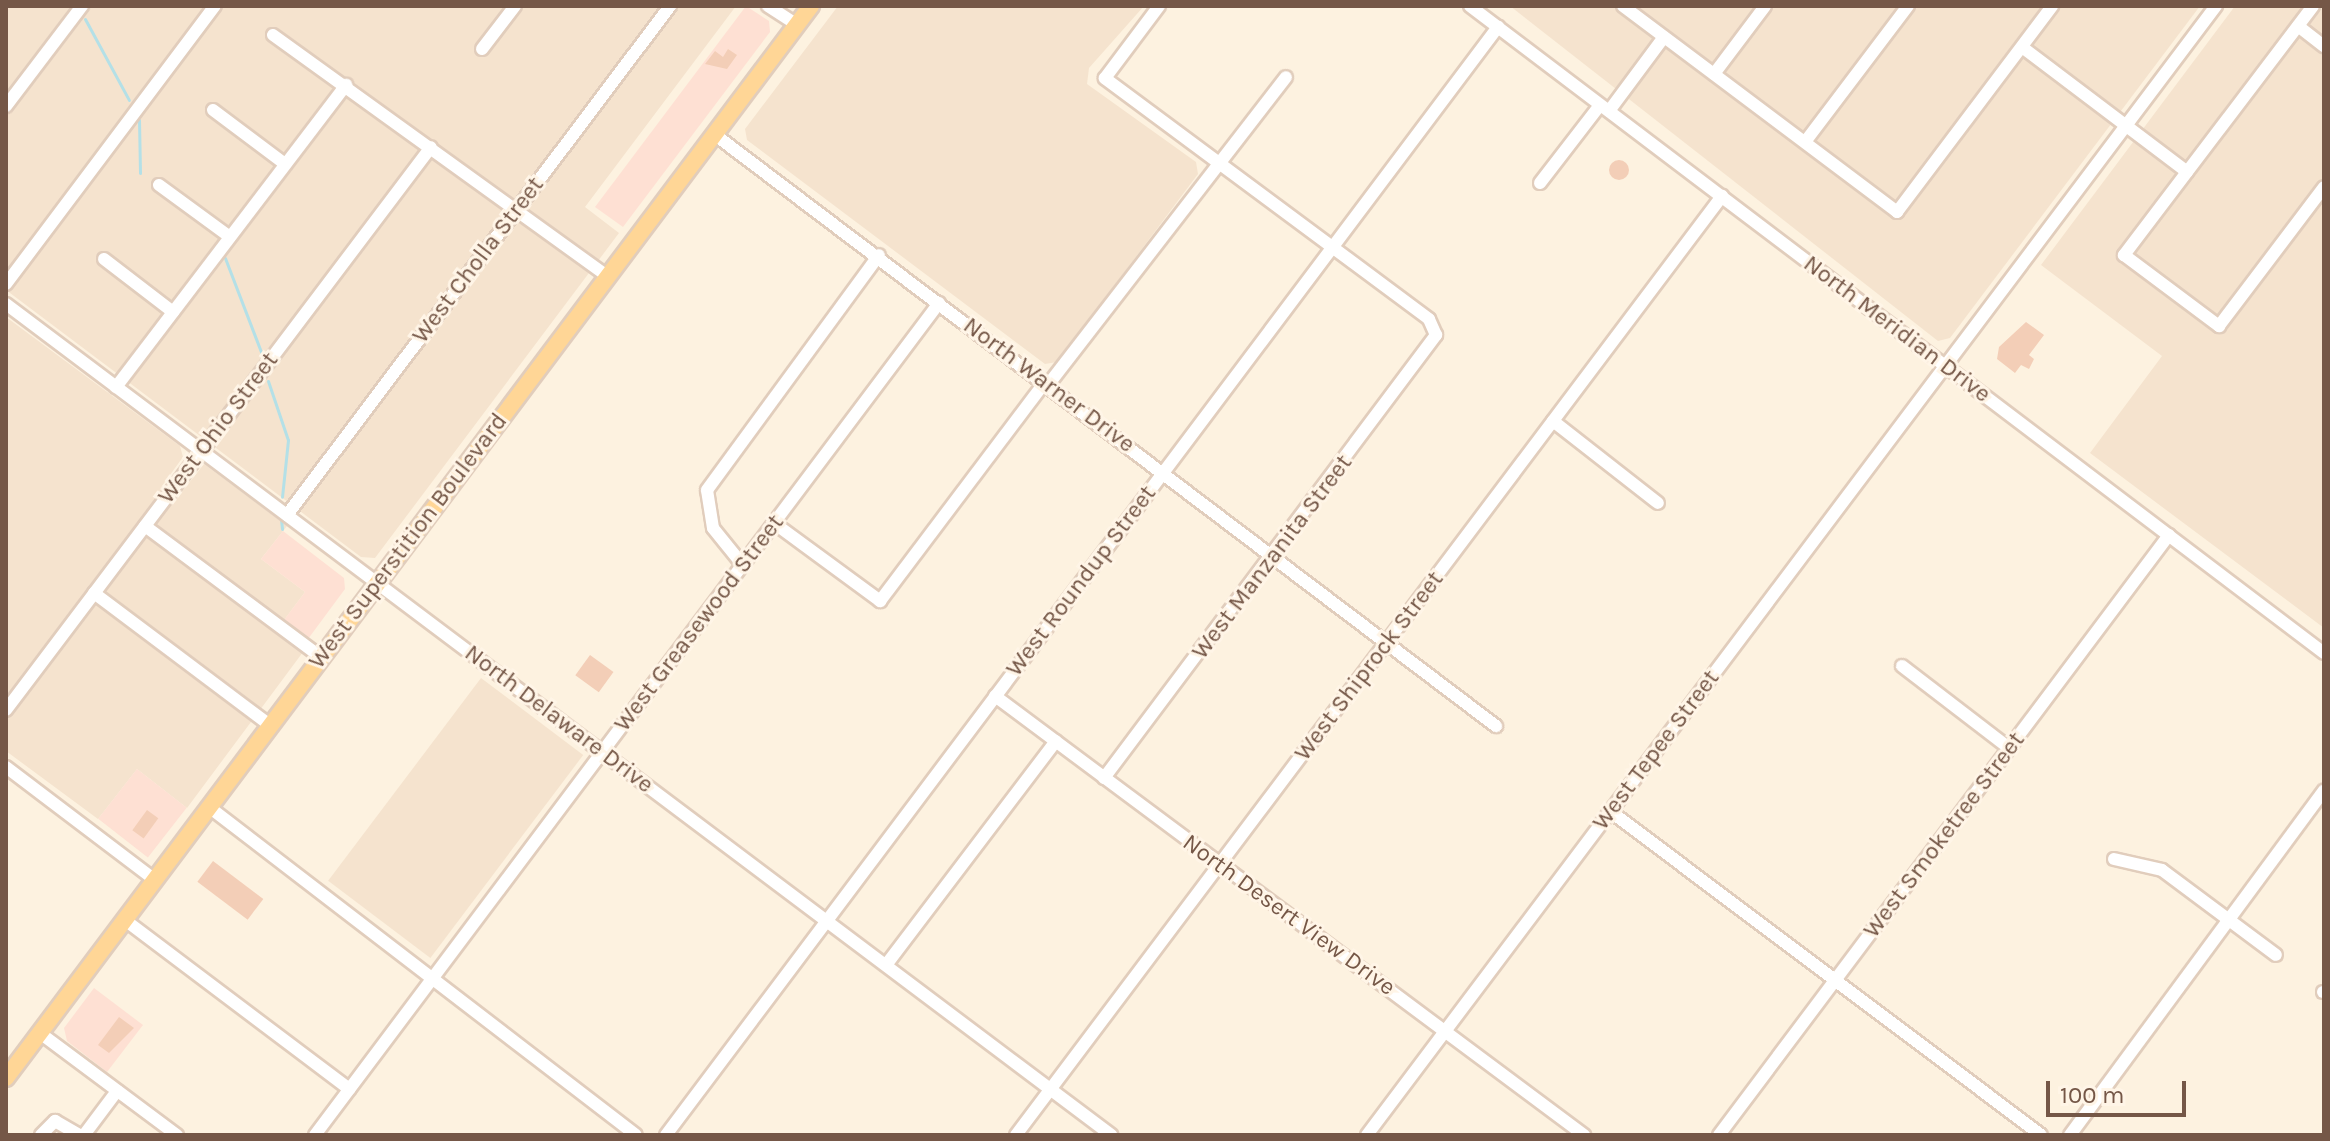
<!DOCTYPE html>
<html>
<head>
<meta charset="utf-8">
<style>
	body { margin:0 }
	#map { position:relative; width:2330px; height:1141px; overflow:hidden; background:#fdf2e0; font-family:Karla,sans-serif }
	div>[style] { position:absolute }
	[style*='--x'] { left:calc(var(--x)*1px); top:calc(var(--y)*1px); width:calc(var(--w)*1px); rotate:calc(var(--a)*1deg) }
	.residential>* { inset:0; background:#f5e3ce; transform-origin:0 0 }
	.commercial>* { inset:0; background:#fee0d3; transform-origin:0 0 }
	.stream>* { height:3px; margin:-1.5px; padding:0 1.5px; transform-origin:1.5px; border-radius:1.5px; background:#b4e0e7 }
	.building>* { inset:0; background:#f3ceb7; transform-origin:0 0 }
	.round { border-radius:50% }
	.roads { filter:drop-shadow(2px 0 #e1cdbc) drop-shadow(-2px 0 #e1cdbc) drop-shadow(0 2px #e1cdbc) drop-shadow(0 -2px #e1cdbc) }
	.minor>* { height:12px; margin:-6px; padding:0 6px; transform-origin:6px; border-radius:6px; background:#fff }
	.major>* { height:16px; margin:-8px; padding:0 8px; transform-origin:8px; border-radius:8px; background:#ffd696 }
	span { translate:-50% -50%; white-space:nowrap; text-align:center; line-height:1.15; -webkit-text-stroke:6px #fff5e7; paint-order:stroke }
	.street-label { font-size:24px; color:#755747 }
	.frame { position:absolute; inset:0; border:8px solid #755747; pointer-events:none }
	.scale { position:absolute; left:2046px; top:1081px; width:140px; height:36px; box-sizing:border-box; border:4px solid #755747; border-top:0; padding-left:10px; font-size:24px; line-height:28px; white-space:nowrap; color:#755747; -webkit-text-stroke:6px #fff5e7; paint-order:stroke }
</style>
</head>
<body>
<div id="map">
	<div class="residential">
		<div style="clip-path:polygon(6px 6px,736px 6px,585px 207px,619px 233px,375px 558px,361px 557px,6px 290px)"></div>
		<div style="clip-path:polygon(838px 6px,1144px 6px,1089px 68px,1087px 84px,1196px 162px,1198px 174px,1057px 362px,1045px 364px,747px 140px,745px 129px)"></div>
		<div style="clip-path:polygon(1510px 6px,2200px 6px,1950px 338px,1938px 341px)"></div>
		<div style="clip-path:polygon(2235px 6px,2324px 6px,2324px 628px,2090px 453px,2162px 356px,2041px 265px)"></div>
		<div style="clip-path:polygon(6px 317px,180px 446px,183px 457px,162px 486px,177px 498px,204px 464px,287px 526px,261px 559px,305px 592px,276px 631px,303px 652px,187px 808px,137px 769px,98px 819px,6px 751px)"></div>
		<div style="left:481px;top:678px;width:128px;height:254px;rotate:37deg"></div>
	</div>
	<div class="commercial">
		<div style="clip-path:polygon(746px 6px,769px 21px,770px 32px,623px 227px,595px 207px)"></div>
		<div style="clip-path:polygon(283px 531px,344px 578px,345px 589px,308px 639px,284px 620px,305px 592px,261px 559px)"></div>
		<div style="left:137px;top:769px;width:63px;height:63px;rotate:38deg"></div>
		<div style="clip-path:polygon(94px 988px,143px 1025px,107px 1072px,67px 1041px,64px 1028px)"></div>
	</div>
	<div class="stream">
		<div style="--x:85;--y:19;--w:92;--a:61.5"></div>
		<div style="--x:139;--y:120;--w:53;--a:88.9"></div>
		<div style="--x:225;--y:258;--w:106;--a:69"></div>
		<div style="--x:268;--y:381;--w:62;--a:71.3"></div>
		<div style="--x:288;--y:440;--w:57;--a:96"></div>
		<div style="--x:281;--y:519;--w:10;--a:84"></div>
	</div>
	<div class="building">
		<div style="clip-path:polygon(728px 49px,737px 55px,727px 69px,705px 64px,715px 51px,723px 57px)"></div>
		<div class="round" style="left:1609px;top:160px;width:20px;height:20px"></div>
		<div style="clip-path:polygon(2026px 322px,2044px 335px,2029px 355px,2034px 359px,2029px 369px,2021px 365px,2015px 373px,1997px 359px,1999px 347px)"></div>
		<div style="left:590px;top:655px;width:29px;height:25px;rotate:36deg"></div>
		<div style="left:147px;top:810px;width:14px;height:25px;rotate:36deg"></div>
		<div style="left:213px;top:861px;width:63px;height:26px;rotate:37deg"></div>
		<div style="clip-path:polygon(119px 1017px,134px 1028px,109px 1053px,98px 1045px)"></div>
	</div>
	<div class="roads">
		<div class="minor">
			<div style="--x:768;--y:6;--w:35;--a:33"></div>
			<div style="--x:1470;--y:6;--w:1071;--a:37.15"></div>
			<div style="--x:1623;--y:6;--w:343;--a:36.9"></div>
			<div style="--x:1897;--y:212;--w:258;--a:-53"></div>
			<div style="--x:2313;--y:6;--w:313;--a:127.2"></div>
			<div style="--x:2124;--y:255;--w:119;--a:36.8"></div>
			<div style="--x:2219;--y:326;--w:174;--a:-52.9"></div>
			<div style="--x:2298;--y:26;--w:33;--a:38"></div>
			<div style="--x:273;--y:35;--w:412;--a:35.8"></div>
			<div style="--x:2022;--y:47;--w:207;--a:37.1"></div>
			<div style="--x:482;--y:49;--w:54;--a:-52.5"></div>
			<div style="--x:1714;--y:74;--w:85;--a:-53.1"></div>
			<div style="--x:6;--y:106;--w:126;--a:-52.8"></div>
			<div style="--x:213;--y:110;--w:90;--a:36.9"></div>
			<div style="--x:1609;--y:111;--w:92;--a:-53.4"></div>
			<div style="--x:714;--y:134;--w:981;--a:37.13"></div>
			<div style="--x:1805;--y:142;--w:171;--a:-52.9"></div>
			<div style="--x:1540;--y:183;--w:98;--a:-52.4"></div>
			<div style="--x:159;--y:185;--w:88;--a:36.2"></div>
			<div style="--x:104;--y:259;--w:87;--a:37.5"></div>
			<div style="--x:6;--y:284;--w:348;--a:-53.1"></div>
			<div style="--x:6;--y:304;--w:1383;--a:36.94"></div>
			<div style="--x:1048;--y:385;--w:389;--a:-52.3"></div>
			<div style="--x:116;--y:387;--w:380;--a:-52.7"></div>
			<div style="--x:1553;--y:421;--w:133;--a:38"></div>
			<div style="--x:287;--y:515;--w:637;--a:-53.04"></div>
			<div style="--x:774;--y:523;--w:132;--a:36.3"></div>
			<div style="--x:880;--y:601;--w:274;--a:-53"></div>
			<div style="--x:145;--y:526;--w:219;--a:36.7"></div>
			<div style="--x:742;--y:564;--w:46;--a:-128.9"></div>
			<div style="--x:713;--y:528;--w:38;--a:-99"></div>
			<div style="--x:707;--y:490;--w:291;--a:-53.8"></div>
			<div style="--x:94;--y:593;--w:220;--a:36.9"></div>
			<div style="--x:1902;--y:666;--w:135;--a:37.5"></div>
			<div style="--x:995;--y:696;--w:735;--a:36.7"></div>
			<div style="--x:6;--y:710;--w:705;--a:-52.95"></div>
			<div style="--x:6;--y:767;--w:187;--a:37.2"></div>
			<div style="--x:1104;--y:778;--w:554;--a:-53.15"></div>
			<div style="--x:1436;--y:335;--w:17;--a:-114"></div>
			<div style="--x:1429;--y:319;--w:404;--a:-143.4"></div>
			<div style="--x:1105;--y:78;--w:90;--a:-53.1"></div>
			<div style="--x:209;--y:807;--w:538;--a:37.53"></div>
			<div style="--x:1610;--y:811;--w:539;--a:36.93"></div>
			<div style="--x:2114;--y:859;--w:49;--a:12.9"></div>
			<div style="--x:2162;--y:870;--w:142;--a:36.7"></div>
			<div style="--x:125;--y:920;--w:281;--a:37"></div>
			<div style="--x:886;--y:965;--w:281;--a:-52.8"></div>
			<div style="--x:2323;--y:992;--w:1;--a:0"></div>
			<div style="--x:40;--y:1033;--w:171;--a:36.7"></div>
			<div style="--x:41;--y:1135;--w:20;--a:-45"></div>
			<div style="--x:55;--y:1121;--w:28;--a:30"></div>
			<div style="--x:84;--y:1135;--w:55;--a:-53.1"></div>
			<div style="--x:315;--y:1135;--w:1040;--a:-53.13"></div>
			<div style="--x:666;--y:1135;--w:1386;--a:-53.1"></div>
			<div style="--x:1016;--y:1135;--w:1175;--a:-53.06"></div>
			<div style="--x:1367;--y:1135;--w:1413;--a:-53.06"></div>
			<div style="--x:1719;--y:1135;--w:750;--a:-53.13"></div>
			<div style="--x:2070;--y:1135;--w:428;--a:-53.6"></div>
		</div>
		<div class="major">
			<div style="--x:6;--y:1078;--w:1341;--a:-53.1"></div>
		</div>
	</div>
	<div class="street-label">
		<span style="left:478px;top:260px;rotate:-53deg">West Cholla Street</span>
		<span style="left:1897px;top:329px;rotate:37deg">North Meridian Drive</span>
		<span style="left:1049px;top:385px;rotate:37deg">North Warner Drive</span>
		<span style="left:218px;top:428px;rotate:-53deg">West Ohio Street</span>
		<span style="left:408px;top:541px;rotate:-53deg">West Superstition Boulevard</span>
		<span style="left:1272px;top:557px;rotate:-53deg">West Manzanita Street</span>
		<span style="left:1081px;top:581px;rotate:-53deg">West Roundup Street</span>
		<span style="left:699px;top:623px;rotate:-53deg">West Greasewood Street</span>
		<span style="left:1369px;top:666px;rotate:-53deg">West Shiprock Street</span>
		<span style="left:559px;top:719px;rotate:37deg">North Delaware Drive</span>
		<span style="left:1656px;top:750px;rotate:-53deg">West Tepee Street</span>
		<span style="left:1944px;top:835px;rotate:-53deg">West Smoketree Street</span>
		<span style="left:1289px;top:915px;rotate:36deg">North Desert View Drive</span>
	</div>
	<div class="frame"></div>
	<div class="scale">100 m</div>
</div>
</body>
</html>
